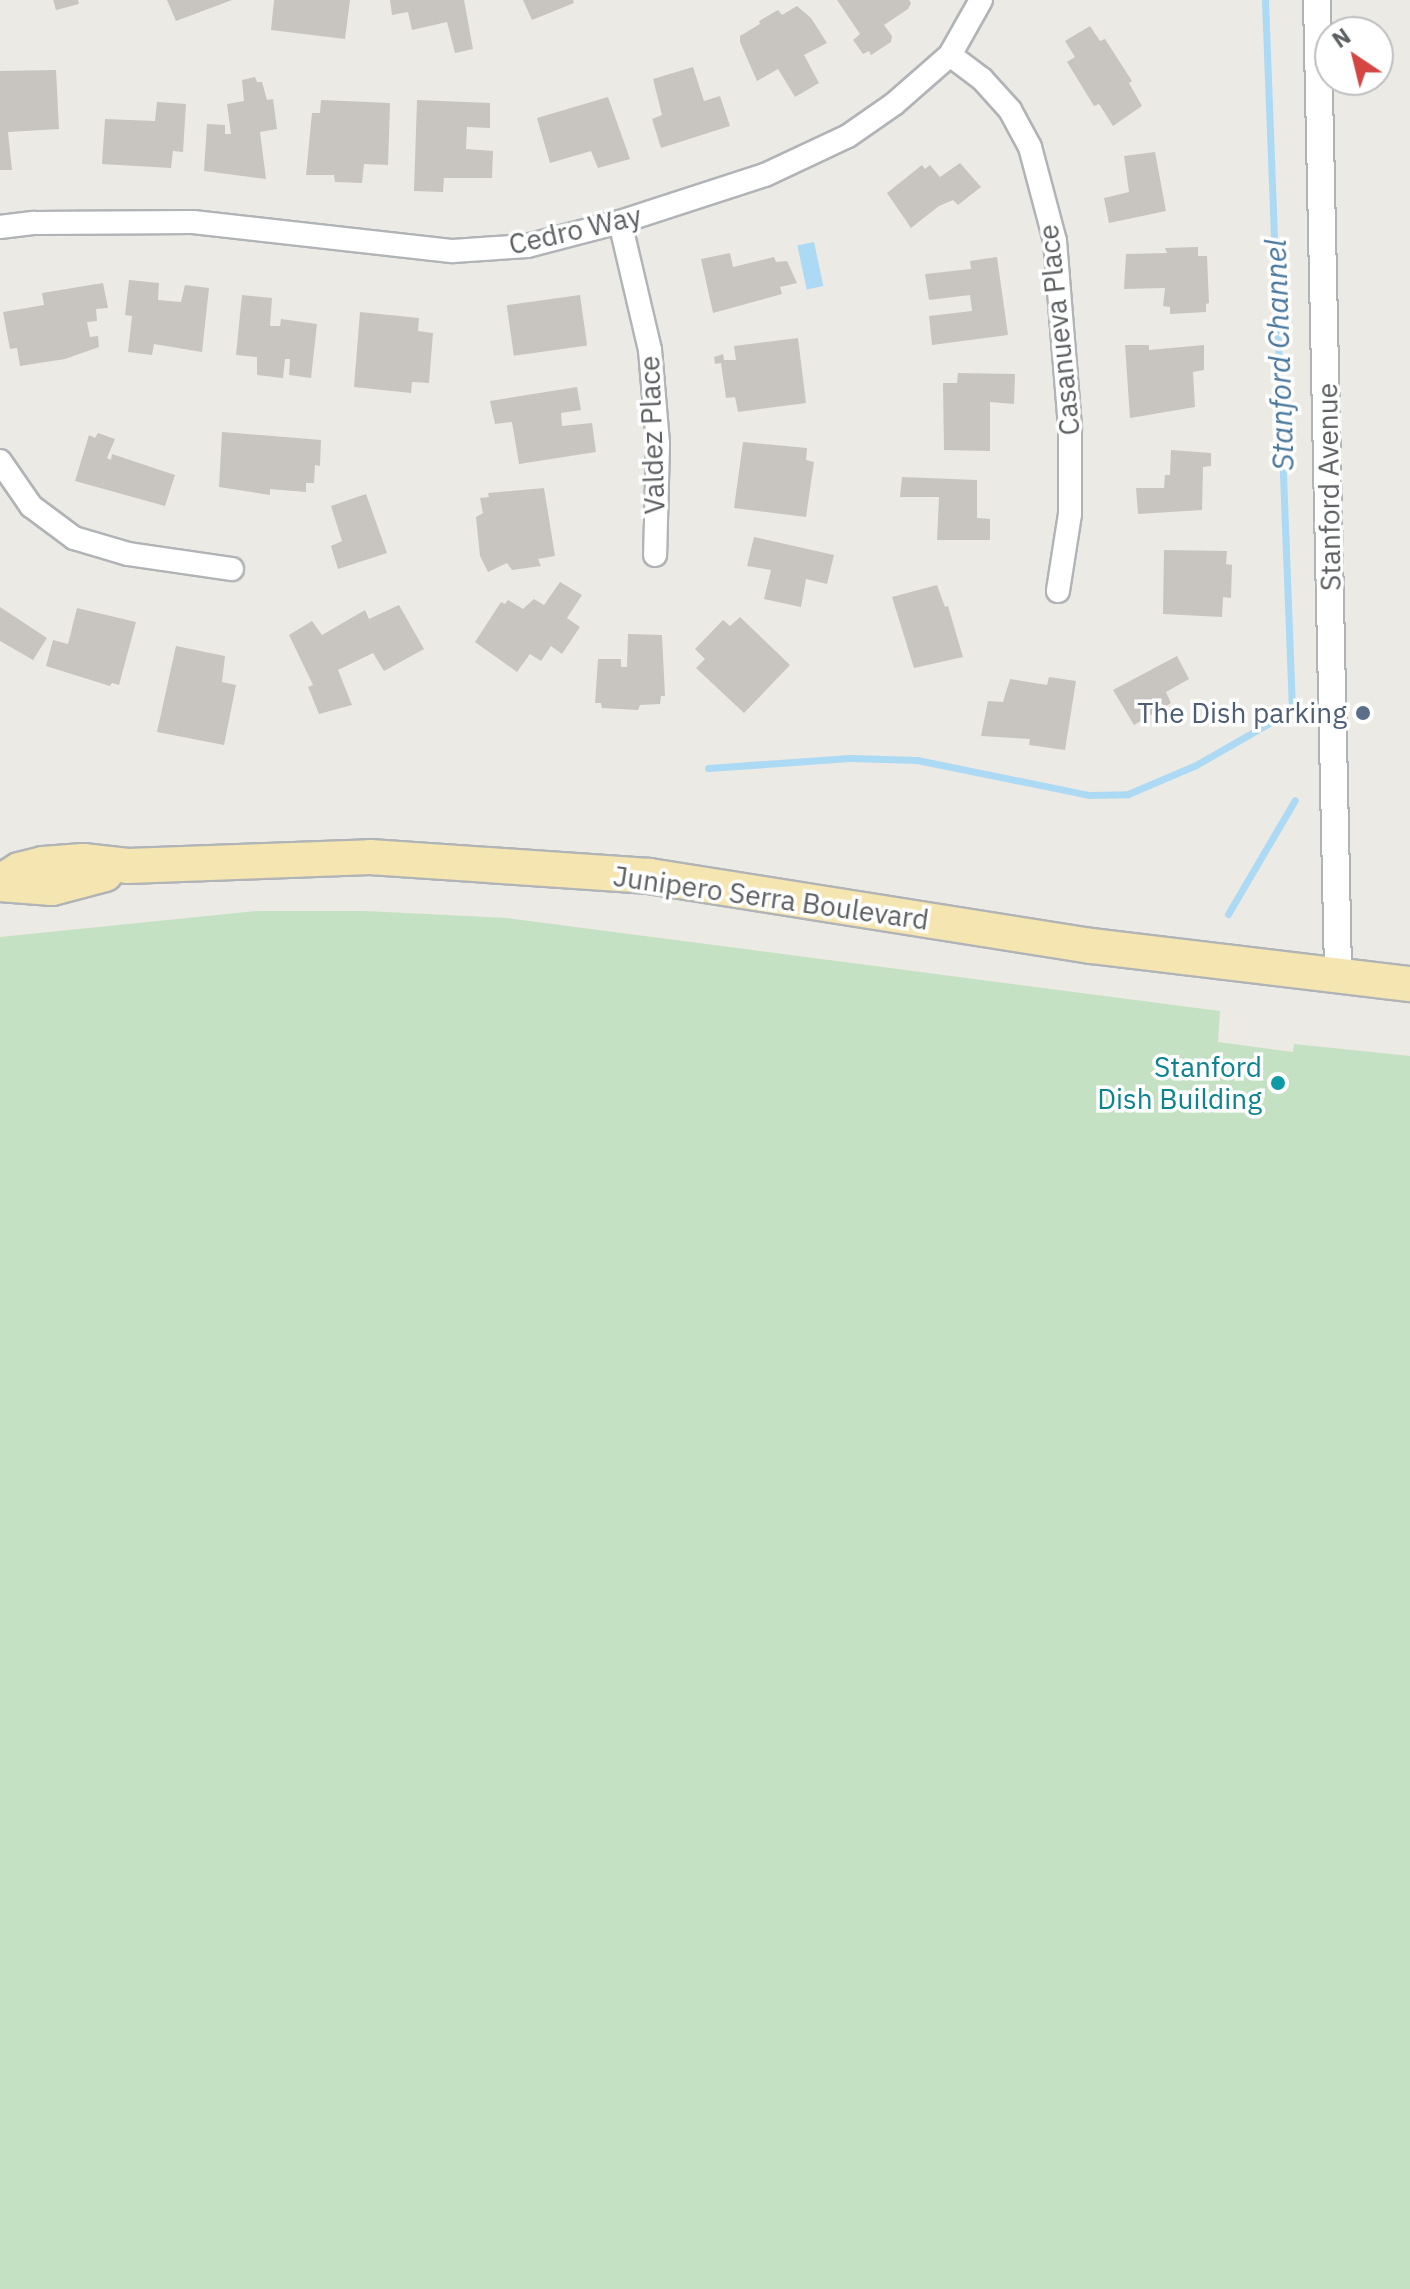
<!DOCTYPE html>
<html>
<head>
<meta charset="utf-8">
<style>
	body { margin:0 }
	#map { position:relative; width:1410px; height:2289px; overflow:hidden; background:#eceae4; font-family:"IBM Plex Sans",sans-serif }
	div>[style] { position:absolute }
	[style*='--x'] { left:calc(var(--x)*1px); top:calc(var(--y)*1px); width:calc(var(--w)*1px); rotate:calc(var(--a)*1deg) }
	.green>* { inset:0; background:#c5e1c3 }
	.water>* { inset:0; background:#acd9f4; transform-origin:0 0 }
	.stream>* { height:7px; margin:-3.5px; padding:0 3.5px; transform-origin:3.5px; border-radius:3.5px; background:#acd9f4 }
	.building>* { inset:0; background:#c8c5c0; transform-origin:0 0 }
	.roads { filter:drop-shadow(2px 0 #b1b4b7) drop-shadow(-2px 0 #b1b4b7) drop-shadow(0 2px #b1b4b7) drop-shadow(0 -2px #b1b4b7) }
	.minor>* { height:22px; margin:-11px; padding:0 11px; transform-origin:11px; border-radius:11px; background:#fff }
	.tertiary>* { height:26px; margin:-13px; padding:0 13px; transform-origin:13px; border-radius:13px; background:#fff }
	.primary>* { height:34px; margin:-17px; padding:0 17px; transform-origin:17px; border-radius:17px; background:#f5e6b1 }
	.dots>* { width:22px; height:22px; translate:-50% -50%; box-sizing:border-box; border:4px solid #fff; border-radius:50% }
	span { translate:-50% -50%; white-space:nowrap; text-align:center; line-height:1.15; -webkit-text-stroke:7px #fff; paint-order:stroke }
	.street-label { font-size:28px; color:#5c5f62 }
	.service-label { font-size:28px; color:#4e5e75 }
	.right { translate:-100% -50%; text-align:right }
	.culture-label { font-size:28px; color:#0d838f }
	.water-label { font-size:30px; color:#48769c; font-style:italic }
	.north { position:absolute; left:1314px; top:16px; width:80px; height:80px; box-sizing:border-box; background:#fff; border:2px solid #bebfc0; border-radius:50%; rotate:325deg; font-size:22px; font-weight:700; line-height:32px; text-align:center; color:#5c5f62 }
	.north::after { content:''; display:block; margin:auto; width:28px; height:36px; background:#d34643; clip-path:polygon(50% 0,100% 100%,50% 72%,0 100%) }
</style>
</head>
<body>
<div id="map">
	<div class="green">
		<div style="clip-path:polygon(257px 911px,365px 911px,507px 918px,1220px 1011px,1218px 1042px,1293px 1052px,1294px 1044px,1410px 1056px,1410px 2289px,0 2289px,0 937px)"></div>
	</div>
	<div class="water">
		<div style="left:814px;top:242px;width:45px;height:17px;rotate:78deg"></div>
	</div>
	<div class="stream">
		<div style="--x:708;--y:768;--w:142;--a:-4"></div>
		<div style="--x:850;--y:758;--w:67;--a:1.7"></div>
		<div style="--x:917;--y:760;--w:176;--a:11.5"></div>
		<div style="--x:1089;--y:795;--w:39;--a:-1"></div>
		<div style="--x:1128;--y:794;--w:74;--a:-23.1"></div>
		<div style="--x:1196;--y:765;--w:111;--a:-29.8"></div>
		<div style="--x:1292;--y:710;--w:711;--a:-92.18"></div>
		<div style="--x:1228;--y:914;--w:132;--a:-59.6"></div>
	</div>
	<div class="building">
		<div style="clip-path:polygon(53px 0,78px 0,79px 4px,56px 10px)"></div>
		<div style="clip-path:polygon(167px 0,232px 0,176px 21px)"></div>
		<div style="clip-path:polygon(274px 0,350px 0,345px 39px,271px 30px)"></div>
		<div style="clip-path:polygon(390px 0,464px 0,473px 49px,455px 53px,447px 22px,412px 30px,408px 12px,392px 15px)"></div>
		<div style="clip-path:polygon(523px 0,573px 0,574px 3px,532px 20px)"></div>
		<div style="clip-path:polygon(837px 0,909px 0,911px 3px,908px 9px,884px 25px,892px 36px,891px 42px,871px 55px,869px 51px,863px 54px,853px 40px,860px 34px)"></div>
		<div style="clip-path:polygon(797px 6px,811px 18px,827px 43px,804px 55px,819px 83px,795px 97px,778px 69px,757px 81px,740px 42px,740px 36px,760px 24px,759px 21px,778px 10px,782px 15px)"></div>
		<div style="clip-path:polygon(1090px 26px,1100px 41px,1105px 39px,1132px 81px,1129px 83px,1142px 106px,1113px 126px,1099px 104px,1094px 106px,1067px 62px,1075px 57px,1065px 41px)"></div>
		<div style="clip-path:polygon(693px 67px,704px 101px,720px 96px,730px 126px,661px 148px,652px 119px,662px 115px,653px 79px)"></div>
		<div style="clip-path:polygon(56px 70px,59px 129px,8px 132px,12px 170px,0 170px,0 71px)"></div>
		<div style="clip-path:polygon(255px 77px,257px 82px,262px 82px,267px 100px,273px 99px,277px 129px,260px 132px,266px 179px,204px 171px,207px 124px,225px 125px,225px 134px,231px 134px,227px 104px,244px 101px,242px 80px)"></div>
		<div style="clip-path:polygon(608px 97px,630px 159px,598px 168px,591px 151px,550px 163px,537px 118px)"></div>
		<div style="clip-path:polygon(321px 100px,390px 103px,388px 165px,364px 164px,362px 183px,335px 182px,334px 175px,306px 175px,312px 113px,320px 113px)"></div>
		<div style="clip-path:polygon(417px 100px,490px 103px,490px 128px,467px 127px,466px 149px,493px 151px,492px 178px,444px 178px,443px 192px,414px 191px)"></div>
		<div style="clip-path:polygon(157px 102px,186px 104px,183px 152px,173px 151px,171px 168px,102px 164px,105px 119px,155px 121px)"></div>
		<div style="clip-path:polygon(1155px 152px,1166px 211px,1109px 223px,1104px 198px,1129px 192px,1124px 156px)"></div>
		<div style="clip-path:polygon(960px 163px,981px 187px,958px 205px,953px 200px,939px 206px,911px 228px,887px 193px,922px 165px,925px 169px,930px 165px,940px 177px)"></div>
		<div style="clip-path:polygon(1198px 247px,1198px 256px,1207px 256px,1209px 303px,1206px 304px,1206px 312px,1170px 314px,1170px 307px,1163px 306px,1165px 288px,1124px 289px,1126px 254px,1167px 253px,1165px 248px)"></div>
		<div style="clip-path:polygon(730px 253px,733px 267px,774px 257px,776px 262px,787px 261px,797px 283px,780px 287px,782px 294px,713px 313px,701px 259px)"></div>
		<div style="clip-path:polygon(997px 257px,1008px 335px,932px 345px,929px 316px,972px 311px,970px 295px,929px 300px,925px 274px,971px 269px,970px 261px)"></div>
		<div style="clip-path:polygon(129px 280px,159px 283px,158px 300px,181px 302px,185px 285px,209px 288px,202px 352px,154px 344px,152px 355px,128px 352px,132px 316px,125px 315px)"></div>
		<div style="clip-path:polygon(103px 283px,108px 308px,96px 309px,97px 321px,87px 322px,90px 337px,98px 336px,99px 347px,65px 359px,20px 366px,17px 348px,10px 349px,3px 312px,44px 305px,42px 293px)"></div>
		<div style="clip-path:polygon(242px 295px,272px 298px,270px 326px,280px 326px,281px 319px,317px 324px,311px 378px,289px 375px,290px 359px,285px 359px,283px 378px,257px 375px,257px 357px,236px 355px)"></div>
		<div style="left:580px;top:295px;width:51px;height:74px;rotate:82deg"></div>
		<div style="clip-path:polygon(360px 312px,419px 318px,418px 331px,433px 333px,429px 383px,412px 382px,411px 393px,354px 387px)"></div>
		<div style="clip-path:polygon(798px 338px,806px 403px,738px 412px,735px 397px,726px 398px,721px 363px,715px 364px,714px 357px,723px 354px,724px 360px,736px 360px,734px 346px)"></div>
		<div style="clip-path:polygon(1125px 345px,1149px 345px,1149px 350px,1204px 345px,1204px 370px,1193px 372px,1195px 407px,1130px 418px)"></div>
		<div style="clip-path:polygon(958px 373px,1015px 374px,1014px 404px,990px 402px,990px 451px,944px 450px,943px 383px,957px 383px)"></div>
		<div style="clip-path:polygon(577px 387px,581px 410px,561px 413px,562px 426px,592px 423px,596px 452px,519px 464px,512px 422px,495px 424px,490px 401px)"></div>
		<div style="clip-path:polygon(222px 432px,321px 440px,320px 466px,315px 465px,314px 483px,306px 483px,306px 492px,270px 489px,270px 495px,219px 487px)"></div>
		<div style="clip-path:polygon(98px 433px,115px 439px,107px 458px,111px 460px,112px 454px,175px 475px,165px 506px,75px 481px,89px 435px,95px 438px)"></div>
		<div style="clip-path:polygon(743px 442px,807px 448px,806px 460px,814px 462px,806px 517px,734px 508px)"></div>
		<div style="clip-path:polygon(1171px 450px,1211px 453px,1211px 466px,1203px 467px,1202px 510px,1138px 514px,1136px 488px,1164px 488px,1165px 475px,1170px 475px)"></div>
		<div style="clip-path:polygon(902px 477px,977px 480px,977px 518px,990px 519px,990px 540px,937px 540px,939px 497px,900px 497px)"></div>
		<div style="clip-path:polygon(544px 488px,555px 556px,538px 559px,541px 566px,512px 570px,507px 563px,488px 572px,480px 556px,476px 517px,483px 513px,480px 498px,489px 497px,488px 493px)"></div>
		<div style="clip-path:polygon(366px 494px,387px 553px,338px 569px,331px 546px,342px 541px,331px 506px)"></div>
		<div style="clip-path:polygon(754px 537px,834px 555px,827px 584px,806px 579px,801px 607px,764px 599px,771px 570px,747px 566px)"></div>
		<div style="clip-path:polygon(1164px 550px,1227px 551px,1226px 564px,1232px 565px,1231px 598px,1223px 597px,1222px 617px,1163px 614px)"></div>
		<div style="clip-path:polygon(560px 582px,582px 595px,567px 618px,580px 627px,562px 654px,551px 646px,541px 661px,530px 654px,517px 672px,475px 642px,501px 602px,505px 604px,508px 600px,523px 609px,534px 599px,544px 605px)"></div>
		<div style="clip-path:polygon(937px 585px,945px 607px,948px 606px,963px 657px,914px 668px,892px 597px)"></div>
		<div style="clip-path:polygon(399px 605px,424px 649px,384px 671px,373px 653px,338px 670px,352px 705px,319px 714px,308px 687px,313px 685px,289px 635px,312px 621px,322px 635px,365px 610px,369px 619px)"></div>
		<div style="clip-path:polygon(0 607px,47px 638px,33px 660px,0 641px)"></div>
		<div style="clip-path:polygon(77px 608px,136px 622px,119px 685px,112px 683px,110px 686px,46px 666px,53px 640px,68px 644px)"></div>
		<div style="clip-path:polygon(740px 617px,790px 665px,744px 713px,696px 668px,705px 659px,695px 649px,723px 620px,730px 626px)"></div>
		<div style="clip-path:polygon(628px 634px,662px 635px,665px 696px,661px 696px,660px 704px,640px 705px,638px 710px,602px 708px,601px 703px,595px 703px,598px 659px,621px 659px,621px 667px,627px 667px)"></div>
		<div style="clip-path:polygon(176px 646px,225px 656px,222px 682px,236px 685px,224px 745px,157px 732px)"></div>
		<div style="clip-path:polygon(1177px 656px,1189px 679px,1166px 692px,1171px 703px,1134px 725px,1113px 690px)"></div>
		<div style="clip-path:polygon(1049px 677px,1076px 681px,1065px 750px,1029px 745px,1030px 739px,981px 736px,988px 701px,1003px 702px,1010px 679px,1047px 685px)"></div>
	</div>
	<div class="roads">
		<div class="minor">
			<div style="--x:950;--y:55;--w:40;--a:37"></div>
			<div style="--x:982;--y:79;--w:42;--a:47.9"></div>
			<div style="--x:1010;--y:110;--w:42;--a:61.6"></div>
			<div style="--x:1030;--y:147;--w:97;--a:75.1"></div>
			<div style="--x:1055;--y:241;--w:189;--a:85.4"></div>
			<div style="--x:1070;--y:429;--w:85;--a:90"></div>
			<div style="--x:1070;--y:514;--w:78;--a:98.9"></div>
			<div style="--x:620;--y:222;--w:131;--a:76.8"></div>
			<div style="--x:650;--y:350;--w:94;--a:85.1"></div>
			<div style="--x:658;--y:444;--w:111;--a:91.5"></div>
			<div style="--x:0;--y:227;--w:35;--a:-7"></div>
			<div style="--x:35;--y:223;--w:158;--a:-0.4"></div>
			<div style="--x:193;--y:222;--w:262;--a:6.4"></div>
			<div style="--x:453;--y:251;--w:74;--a:-3.9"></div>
			<div style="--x:527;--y:246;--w:96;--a:-14.5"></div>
			<div style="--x:620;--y:222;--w:152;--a:-18"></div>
			<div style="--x:765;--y:175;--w:92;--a:-25.2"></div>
			<div style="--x:848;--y:136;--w:56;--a:-34.8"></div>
			<div style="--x:894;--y:104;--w:74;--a:-41.2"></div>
			<div style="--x:950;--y:55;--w:63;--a:-60.6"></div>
			<div style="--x:0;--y:461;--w:55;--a:55.4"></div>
			<div style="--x:31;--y:506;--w:54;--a:36.7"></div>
			<div style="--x:74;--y:538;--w:56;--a:16.5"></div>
			<div style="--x:128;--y:554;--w:105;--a:8.2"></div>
		</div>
		<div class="tertiary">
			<div style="--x:1317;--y:0;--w:974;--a:88.76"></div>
		</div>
		<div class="primary">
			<div style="--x:0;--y:882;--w:22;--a:-32"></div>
			<div style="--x:19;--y:870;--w:25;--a:-14"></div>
			<div style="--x:43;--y:864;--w:40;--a:-4.3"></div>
			<div style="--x:83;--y:861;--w:45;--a:6.3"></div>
			<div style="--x:128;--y:866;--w:242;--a:-2.1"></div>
			<div style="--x:370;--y:857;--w:280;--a:3.9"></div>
			<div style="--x:649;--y:876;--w:448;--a:9"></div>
			<div style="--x:1091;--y:946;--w:321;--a:6.8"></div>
			<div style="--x:0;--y:884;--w:52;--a:4.4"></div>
			<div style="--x:52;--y:888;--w:55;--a:-14.8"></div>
		</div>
	</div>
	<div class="dots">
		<div style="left:1363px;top:713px;background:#5c6f8a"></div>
		<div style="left:1278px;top:1083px;background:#0f9aa8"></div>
	</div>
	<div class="street-label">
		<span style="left:575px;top:230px;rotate:-13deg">Cedro Way</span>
		<span style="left:1059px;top:330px;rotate:-96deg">Casanueva Place</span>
		<span style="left:652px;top:435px;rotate:-92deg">Valdez Place</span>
		<span style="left:1329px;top:487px;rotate:-91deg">Stanford Avenue</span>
		<span style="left:771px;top:898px;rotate:8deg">Junipero Serra Boulevard</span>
	</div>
	<div class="service-label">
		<span class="right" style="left:1347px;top:713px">The Dish parking</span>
	</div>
	<div class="culture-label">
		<span class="right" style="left:1262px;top:1083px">Stanford<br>Dish Building</span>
	</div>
	<div class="water-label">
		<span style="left:1279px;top:355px;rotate:-92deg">Stanford Channel</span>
	</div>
	<div class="north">N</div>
</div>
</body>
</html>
